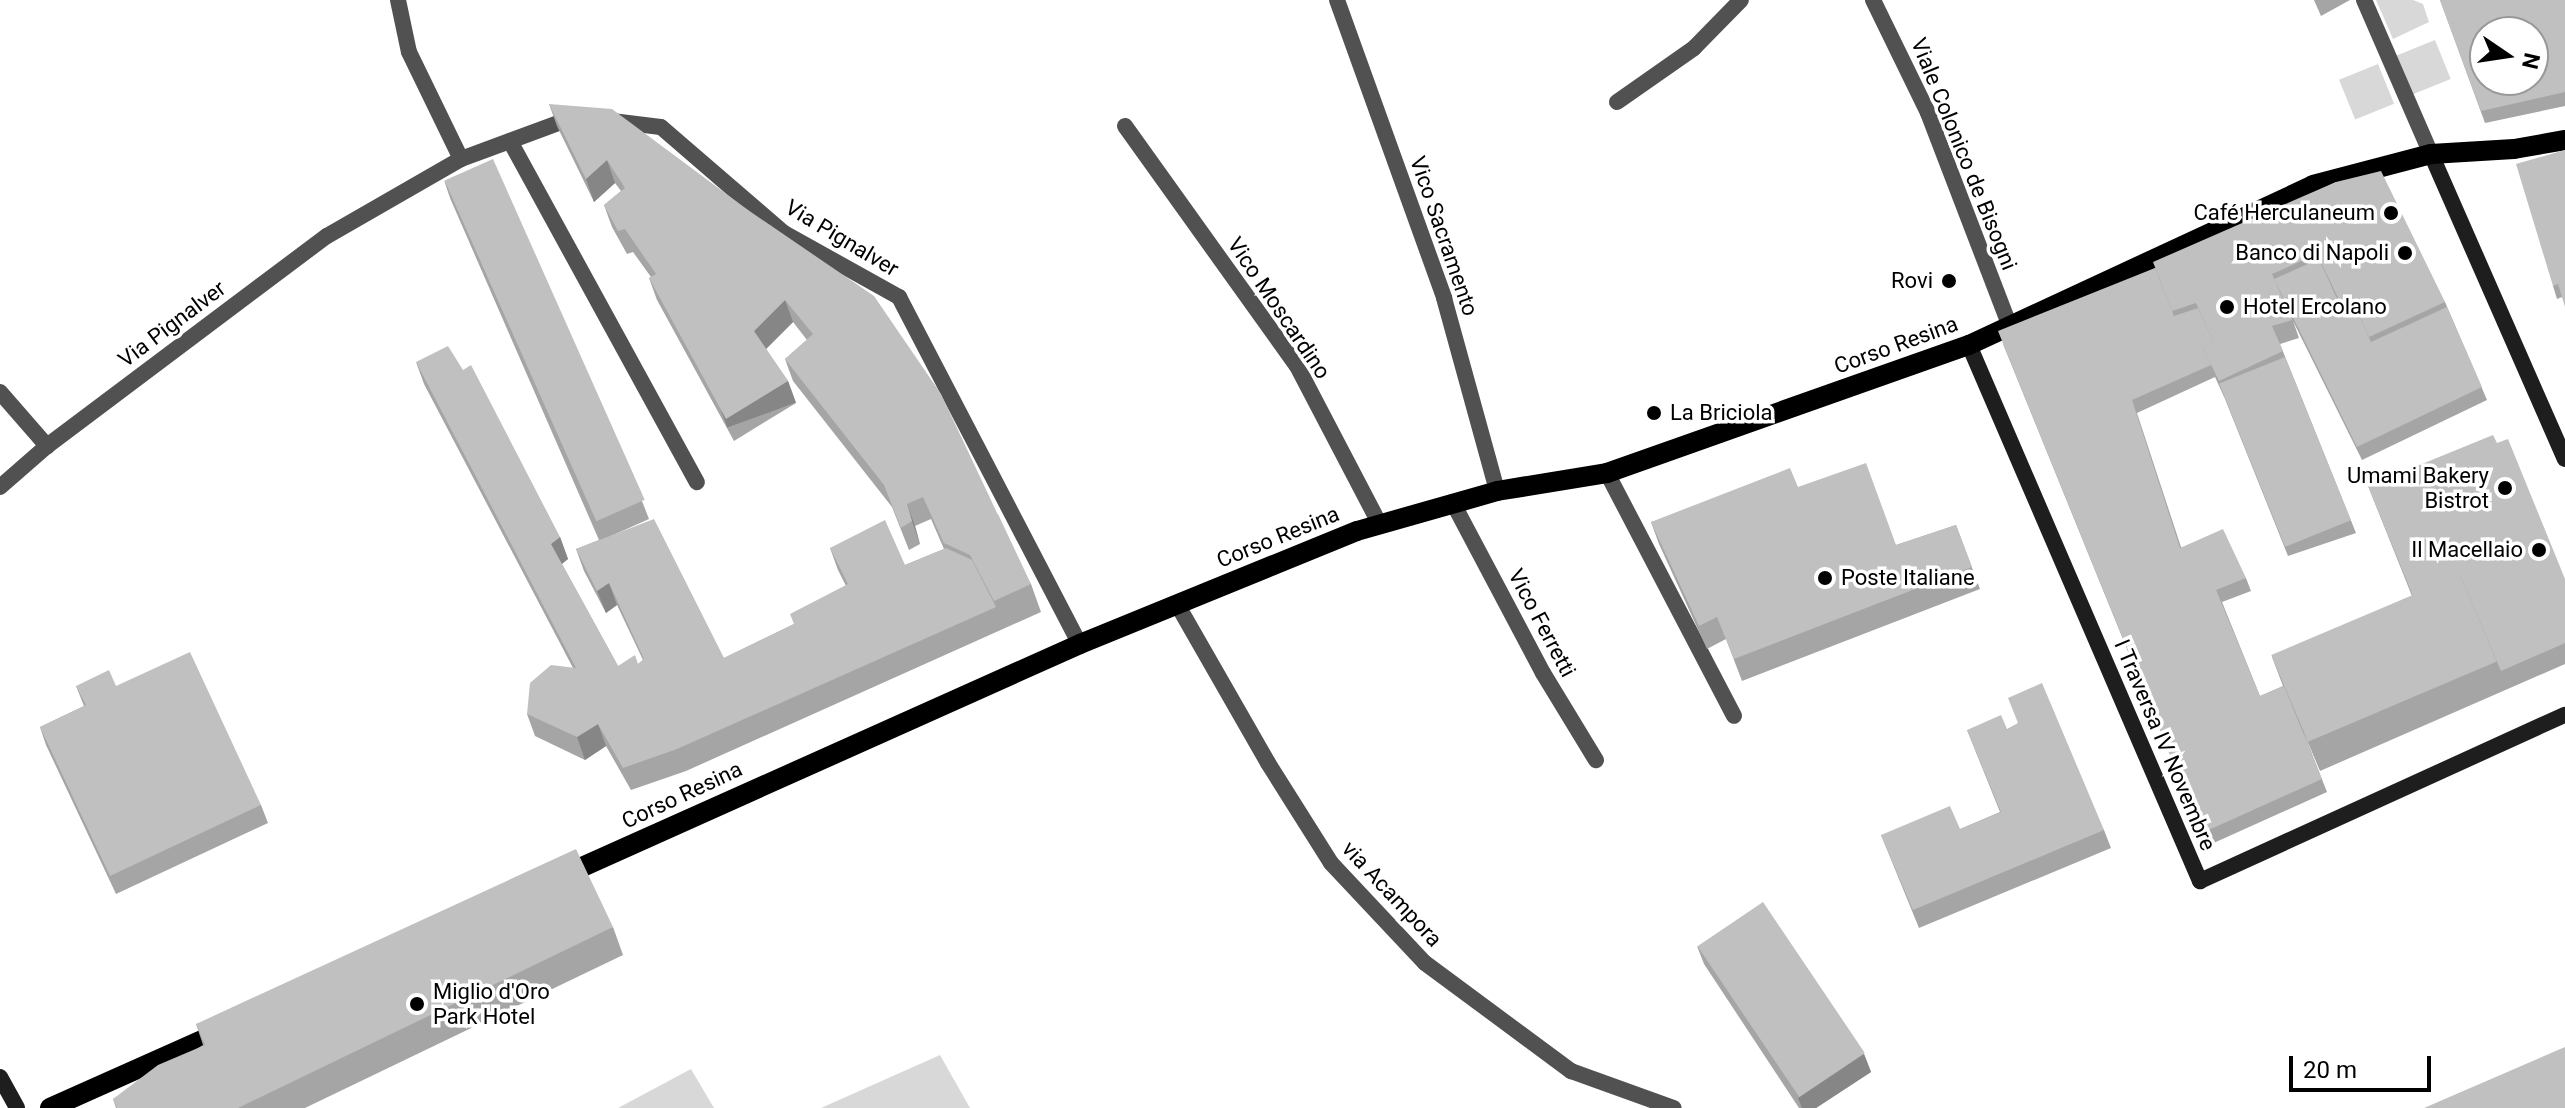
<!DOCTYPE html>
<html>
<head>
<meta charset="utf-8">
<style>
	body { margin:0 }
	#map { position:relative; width:2565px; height:1108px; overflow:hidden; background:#fff; font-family:Roboto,sans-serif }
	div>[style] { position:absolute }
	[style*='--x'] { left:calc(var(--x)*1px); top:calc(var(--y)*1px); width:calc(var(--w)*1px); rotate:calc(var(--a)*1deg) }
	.green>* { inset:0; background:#d8d8d8; transform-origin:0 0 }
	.lane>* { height:16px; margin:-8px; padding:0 8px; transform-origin:8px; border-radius:8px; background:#515151 }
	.street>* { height:16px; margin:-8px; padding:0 8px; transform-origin:8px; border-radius:8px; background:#515151 }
	.secondary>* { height:16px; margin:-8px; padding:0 8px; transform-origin:8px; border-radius:8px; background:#1e1e1e }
	.primary>* { height:20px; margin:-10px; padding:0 10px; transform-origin:10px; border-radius:10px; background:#000 }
	.wall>* { inset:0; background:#a5a5a5 }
	.shaded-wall>* { inset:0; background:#868686; transform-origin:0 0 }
	.building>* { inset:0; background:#c0c0c0; transform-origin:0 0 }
	.dots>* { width:22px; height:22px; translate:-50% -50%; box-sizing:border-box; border:4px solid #fff; border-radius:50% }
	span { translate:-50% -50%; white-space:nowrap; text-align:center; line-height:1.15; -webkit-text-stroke:7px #fff; paint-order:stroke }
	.street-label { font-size:22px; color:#000 }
	.poi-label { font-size:22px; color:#000 }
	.right { translate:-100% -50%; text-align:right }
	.left { translate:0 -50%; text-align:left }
	.north { position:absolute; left:2469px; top:16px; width:80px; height:80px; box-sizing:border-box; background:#fff; border:2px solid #999; border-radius:50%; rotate:103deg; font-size:22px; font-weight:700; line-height:32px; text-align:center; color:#000 }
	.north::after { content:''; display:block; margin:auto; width:28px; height:36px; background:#000; clip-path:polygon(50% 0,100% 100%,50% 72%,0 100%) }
	.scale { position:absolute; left:2289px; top:1056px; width:142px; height:36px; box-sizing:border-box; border:4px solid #000; border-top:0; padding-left:10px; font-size:24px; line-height:28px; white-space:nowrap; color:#000; -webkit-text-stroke:6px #fff; paint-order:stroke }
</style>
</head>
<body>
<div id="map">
	<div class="green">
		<div style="clip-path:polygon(2376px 0,2413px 0,2423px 4px,2429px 22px,2393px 39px)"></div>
		<div style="left:2435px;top:40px;width:42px;height:42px;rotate:68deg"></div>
		<div style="left:2378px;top:64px;width:43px;height:42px;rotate:68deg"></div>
		<div style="clip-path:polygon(940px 1055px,970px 1108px,821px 1108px)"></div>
		<div style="clip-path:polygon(691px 1069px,714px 1108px,618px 1108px)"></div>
	</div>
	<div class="lane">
		<div style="--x:398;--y:0;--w:53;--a:78.1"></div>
		<div style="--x:409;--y:52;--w:119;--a:64.1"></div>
		<div style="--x:2364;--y:0;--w:168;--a:66.5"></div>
		<div style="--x:612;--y:121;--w:49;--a:7"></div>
		<div style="--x:661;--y:127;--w:162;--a:40.8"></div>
		<div style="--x:784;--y:233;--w:132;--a:29.1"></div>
		<div style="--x:899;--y:297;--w:391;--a:62.5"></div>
		<div style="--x:510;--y:141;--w:389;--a:61.3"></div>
		<div style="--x:0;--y:392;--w:72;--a:49"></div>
		<div style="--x:0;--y:487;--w:62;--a:-41.1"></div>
		<div style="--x:47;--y:446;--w:350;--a:-36.9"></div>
		<div style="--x:327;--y:236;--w:155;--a:-29.9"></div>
		<div style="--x:461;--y:159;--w:124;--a:-20.3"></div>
	</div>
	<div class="street">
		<div style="--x:1337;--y:0;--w:317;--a:70.2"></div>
		<div style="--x:1444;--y:298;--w:200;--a:74.6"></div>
		<div style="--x:1873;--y:0;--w:126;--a:64"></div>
		<div style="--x:1928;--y:113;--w:229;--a:69"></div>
		<div style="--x:1617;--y:102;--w:94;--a:-35"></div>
		<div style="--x:1694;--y:48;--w:67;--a:-45.6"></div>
		<div style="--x:1125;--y:126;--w:295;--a:54.4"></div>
		<div style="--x:1297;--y:366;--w:179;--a:62.4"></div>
		<div style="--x:1607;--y:473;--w:274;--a:62.4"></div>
		<div style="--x:1453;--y:503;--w:192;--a:62.1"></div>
		<div style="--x:1543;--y:673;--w:102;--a:58.7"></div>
		<div style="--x:1177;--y:604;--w:183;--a:60.2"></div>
		<div style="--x:1268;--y:763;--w:118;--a:57.8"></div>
		<div style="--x:1331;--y:863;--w:137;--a:46.8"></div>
		<div style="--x:1425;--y:963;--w:182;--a:36.5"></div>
		<div style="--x:1571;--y:1071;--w:109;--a:19.8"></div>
	</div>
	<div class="secondary">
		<div style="--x:2431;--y:154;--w:333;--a:66.3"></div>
		<div style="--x:1969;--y:345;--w:584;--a:66.69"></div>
		<div style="--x:2200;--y:881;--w:401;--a:-24.5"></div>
		<div style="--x:0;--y:1077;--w:35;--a:61"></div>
	</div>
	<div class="primary">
		<div style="--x:562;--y:876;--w:568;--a:-24.13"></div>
		<div style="--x:1080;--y:644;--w:299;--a:-22.2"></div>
		<div style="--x:1357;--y:531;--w:146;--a:-15.9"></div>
		<div style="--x:1497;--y:491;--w:111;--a:-9.3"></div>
		<div style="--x:1607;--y:473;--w:384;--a:-19.5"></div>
		<div style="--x:1969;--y:345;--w:379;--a:-24.9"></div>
		<div style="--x:2313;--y:185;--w:122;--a:-14.7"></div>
		<div style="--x:2431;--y:154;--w:83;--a:-3.4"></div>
		<div style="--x:2514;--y:149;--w:52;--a:-10"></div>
		<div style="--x:50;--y:1108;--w:191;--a:-24.1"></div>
	</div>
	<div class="wall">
		<div style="clip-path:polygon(2314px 0,2350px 0,2321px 16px)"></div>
		<div style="clip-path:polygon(2440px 0,2565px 0,2565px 106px,2485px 123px)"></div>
		<div style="clip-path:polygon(549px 104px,748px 210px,1031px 584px,1041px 612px,686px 771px,631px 790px,606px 746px,585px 760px,535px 736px,527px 714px,573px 668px,424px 384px,416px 362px,560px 537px,568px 559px,562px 564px,618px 666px,638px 664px,643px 660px,617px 605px,606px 613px,584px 571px,576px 549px,599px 540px,450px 198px,444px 180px,642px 501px,649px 519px,611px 536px,724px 658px,794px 624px,846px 586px,838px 570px,830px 548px,905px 565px,944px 549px,931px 519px,915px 526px,920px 544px,909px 550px,892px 507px,793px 381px,785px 359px,807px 340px,793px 322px,766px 349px,788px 381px,796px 403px,734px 441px,657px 300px,649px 278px,651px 277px,633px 252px,627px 254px,612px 227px,604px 205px,621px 191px,615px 183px,594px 202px,557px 126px)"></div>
		<div style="clip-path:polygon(2565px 150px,2562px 297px,2557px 299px,2553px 286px)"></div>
		<div style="clip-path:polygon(2336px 182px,2445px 302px,2487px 400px,2362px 460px,2293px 321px,2299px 338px,2280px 344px,2356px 533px,2288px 556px,2225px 399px,2215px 377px,2137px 413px,2181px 547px,2246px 578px,2251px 591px,2222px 602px,2260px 696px,2283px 686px,2272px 657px,2412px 596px,2368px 486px,2565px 579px,2565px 664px,2320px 771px,2303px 731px,2327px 792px,2207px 846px,2003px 344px,2155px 268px)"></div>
		<div style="clip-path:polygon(1798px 487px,1896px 545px,1956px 525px,1980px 589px,1742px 681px,1726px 639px,1707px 649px,1659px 544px,1651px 522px)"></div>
		<div style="clip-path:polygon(76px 686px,116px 686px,261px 805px,268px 823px,116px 894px,46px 745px,40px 727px,84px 706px)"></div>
		<div style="clip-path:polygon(2007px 729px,2104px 830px,2111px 848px,1919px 928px,1881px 835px,1960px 829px,2000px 812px,1967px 730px)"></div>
		<div style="clip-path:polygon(613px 927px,623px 955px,305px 1108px,116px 1108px,113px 1099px,203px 1045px,196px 1024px)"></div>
		<div style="clip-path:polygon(1697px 946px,1864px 1054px,1871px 1072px,1816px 1108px,1799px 1108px,1704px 964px)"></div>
	</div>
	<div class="shaded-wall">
		<div style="clip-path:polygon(607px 160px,615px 183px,594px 202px,586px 179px)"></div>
		<div style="clip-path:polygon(785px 300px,793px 322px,762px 353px,754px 331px)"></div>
		<div style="left:788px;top:381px;width:23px;height:73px;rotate:70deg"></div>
		<div style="clip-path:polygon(907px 504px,915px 526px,920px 544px,912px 521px)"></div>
		<div style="clip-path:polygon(560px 537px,568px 559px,559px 566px,551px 544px)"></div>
		<div style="clip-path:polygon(609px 583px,617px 605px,606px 613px,597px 591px)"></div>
		<div style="clip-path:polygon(598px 724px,606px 746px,585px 760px,577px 737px)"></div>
		<div style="clip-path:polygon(1864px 1054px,1871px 1072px,1816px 1108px,1802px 1108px,1798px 1098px)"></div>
	</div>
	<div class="building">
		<div style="clip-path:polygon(evenodd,2440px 0,2565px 0,2565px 92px,2481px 111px,2440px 0,2485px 32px,2533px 32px,2533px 80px,2485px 80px,2485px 32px)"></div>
		<div style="clip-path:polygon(549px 104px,612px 109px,748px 210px,874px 296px,941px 394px,998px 515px,944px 543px,946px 548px,923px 497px,907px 504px,912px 521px,901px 528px,884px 485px,785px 359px,813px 334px,785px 300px,754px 331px,788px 381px,726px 419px,649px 278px,656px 274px,625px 229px,618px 231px,604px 205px,625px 188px,607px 160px,586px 179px)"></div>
		<div style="clip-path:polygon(2565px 150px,2565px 307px,2558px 284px,2553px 286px,2516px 164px)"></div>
		<div style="left:493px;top:159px;width:373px;height:53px;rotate:66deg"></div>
		<div style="clip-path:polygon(2381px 171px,2445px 302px,2369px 337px,2354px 303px,2342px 306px,2317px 254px,2272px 274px,2292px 320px,2272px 326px,2283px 351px,2219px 381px,2203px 348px,2213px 341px,2196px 303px,2172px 311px,2153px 262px,2336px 182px)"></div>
		<div style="clip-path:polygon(2319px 259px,2343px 312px,2356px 308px,2371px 342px,2447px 307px,2482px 387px,2357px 447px,2274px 279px)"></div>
		<div style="clip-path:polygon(2155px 268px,2174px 316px,2198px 308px,2213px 341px,2203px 348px,2211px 365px,2132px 400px,2180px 548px,2223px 529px,2246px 578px,2216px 590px,2260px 696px,2284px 686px,2322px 779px,2202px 833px,1998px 331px)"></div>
		<div style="clip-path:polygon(448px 346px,463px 370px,471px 365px,560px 537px,551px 544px,618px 666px,635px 655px,638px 664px,644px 659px,609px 583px,597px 591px,576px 549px,654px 519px,724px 658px,794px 624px,790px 614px,848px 584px,830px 548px,885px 520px,905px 565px,946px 548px,972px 560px,996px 607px,677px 749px,623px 768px,598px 724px,577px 737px,527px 714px,530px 683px,551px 665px,576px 668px,416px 362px)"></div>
		<div style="left:2285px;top:357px;width:176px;height:71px;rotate:68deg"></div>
		<div style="clip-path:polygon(2493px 435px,2497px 443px,2508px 439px,2565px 579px,2565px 643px,2501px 671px,2460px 575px,2413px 596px,2368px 486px)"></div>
		<div style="clip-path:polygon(1866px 463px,1896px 545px,1956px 525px,1972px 567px,1734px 659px,1717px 617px,1699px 626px,1651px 522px,1790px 468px,1798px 487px)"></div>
		<div style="clip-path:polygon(998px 514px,1031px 584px,994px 601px,970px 555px,944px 543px)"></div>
		<div style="left:2460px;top:575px;width:94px;height:205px;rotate:67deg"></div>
		<div style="clip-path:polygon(190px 652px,261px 805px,110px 876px,40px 727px,86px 705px,76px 686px,109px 670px,116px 686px)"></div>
		<div style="clip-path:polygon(2042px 683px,2104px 830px,1913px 910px,1881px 835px,1950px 806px,1960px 829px,2001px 812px,1967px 730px,2001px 715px,2007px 729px,2018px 723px,2008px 698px)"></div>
		<div style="clip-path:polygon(576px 849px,613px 927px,238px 1108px,117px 1108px,113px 1099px,158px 1065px,205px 1045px,196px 1024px)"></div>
		<div style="left:1763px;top:902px;width:182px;height:79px;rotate:56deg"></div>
		<div style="clip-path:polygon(2565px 1047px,2565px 1108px,2424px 1108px)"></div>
	</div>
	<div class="dots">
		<div style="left:2391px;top:213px;background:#000"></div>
		<div style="left:2405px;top:253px;background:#000"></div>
		<div style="left:1949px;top:281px;background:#000"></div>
		<div style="left:2227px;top:307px;background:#000"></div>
		<div style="left:1654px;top:413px;background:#000"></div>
		<div style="left:2505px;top:488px;background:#000"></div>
		<div style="left:2539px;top:550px;background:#000"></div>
		<div style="left:1825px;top:578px;background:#000"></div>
		<div style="left:417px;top:1004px;background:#000"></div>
	</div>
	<div class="street-label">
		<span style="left:1964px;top:154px;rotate:68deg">Viale Colonico de Bisogni</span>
		<span style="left:1444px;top:236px;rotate:71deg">Vico Sacramento</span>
		<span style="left:842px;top:238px;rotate:31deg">Via Pignalver</span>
		<span style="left:1279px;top:308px;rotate:56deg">Vico Moscardino</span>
		<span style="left:172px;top:324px;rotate:-37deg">Via Pignalver</span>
		<span style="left:1896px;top:345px;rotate:-20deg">Corso Resina</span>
		<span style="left:1278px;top:537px;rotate:-22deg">Corso Resina</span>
		<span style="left:1542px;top:623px;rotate:62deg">Vico Ferretti</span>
		<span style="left:2165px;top:745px;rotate:67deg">I Traversa IV Novembre</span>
		<span style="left:682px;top:795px;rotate:-25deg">Corso Resina</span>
		<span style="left:1392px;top:894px;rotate:47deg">via Acampora</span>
	</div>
	<div class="poi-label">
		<span class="right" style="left:2375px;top:213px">Café Herculaneum</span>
		<span class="right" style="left:2389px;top:253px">Banco di Napoli</span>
		<span class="right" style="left:1933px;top:281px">Rovi</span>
		<span class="left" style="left:2243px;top:307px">Hotel Ercolano</span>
		<span class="left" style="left:1670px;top:413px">La Briciola</span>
		<span class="right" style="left:2489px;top:488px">Umami Bakery<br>Bistrot</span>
		<span class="right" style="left:2523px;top:550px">Il Macellaio</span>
		<span class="left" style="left:1841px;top:578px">Poste Italiane</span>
		<span class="left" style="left:433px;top:1004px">Miglio d'Oro<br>Park Hotel</span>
	</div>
	<div class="north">N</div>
	<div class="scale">20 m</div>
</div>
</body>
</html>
